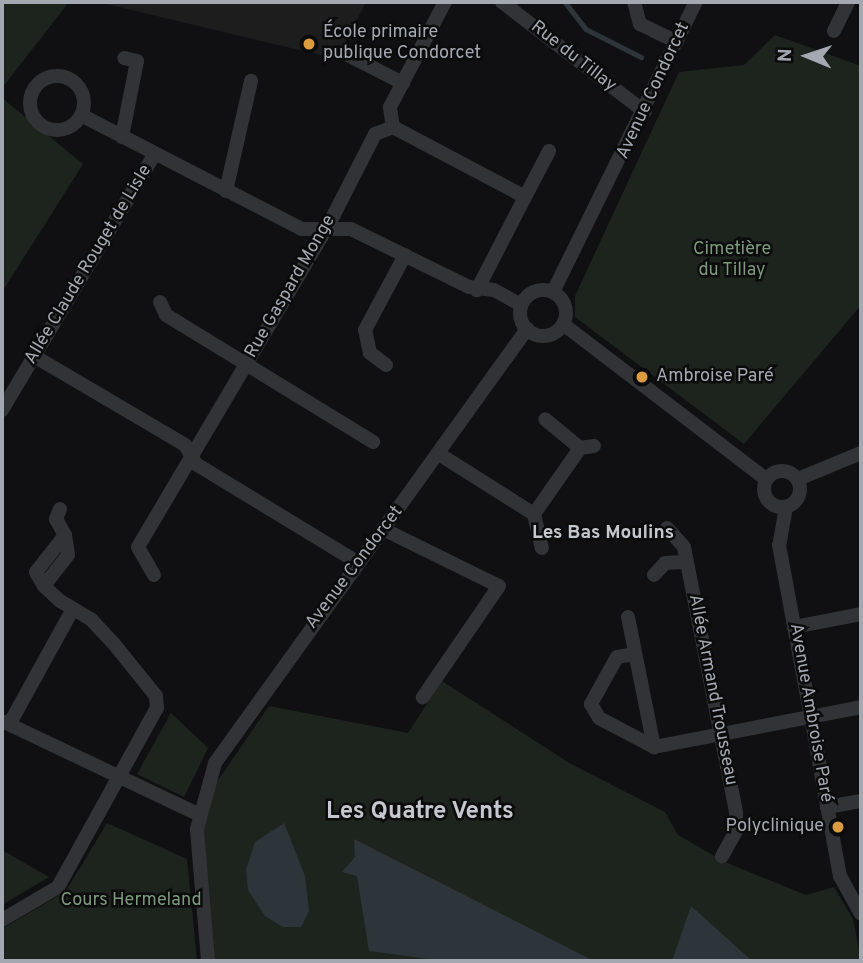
<!DOCTYPE html>
<html>
<head>
<meta charset="utf-8">
<style>
	body { margin:0 }
	#map { position:relative; width:863px; height:963px; overflow:hidden; background:#101012; font-family:Overpass,sans-serif }
	div>[style] { position:absolute }
	[style*='--x'] { left:calc(var(--x)*1px); top:calc(var(--y)*1px); width:calc(var(--w)*1px); rotate:calc(var(--a)*1deg) }
	.built>* { inset:0; background:#1d1d1e }
	.green>* { inset:0; background:#1d241e }
	.water>* { inset:0; background:#2d353a }
	.stream>* { height:4.5px; margin:-2.25px; padding:0 2.25px; transform-origin:2.25px; border-radius:2.25px; background:#2d353a }
	.minor>* { height:14px; margin:-7px; padding:0 7px; transform-origin:7px; border-radius:7px; background:#323336 }
	.minor>.ring { margin:-7px; padding:0; box-sizing:content-box; background:none; border:14px solid #323336; border-radius:50% }
	.dots>* { width:19px; height:19px; translate:-50% -50%; box-sizing:border-box; border:4px solid #0b0b0c; border-radius:50% }
	span { translate:-50% -50%; white-space:nowrap; text-align:center; line-height:1.15; -webkit-text-stroke:5px #0b0b0c; paint-order:stroke }
	.poi-label { font-size:18px; color:#a3a8b1 }
	.left { translate:0 -50%; text-align:left }
	.right { translate:-100% -50%; text-align:right }
	.street-label { font-size:18px; color:#a3a8b1 }
	.park-label { font-size:18px; color:#7c9a7c }
	.neighbourhood-label { font-size:19px; color:#c4c7cd; font-weight:700 }
	.district-label { font-size:24px; color:#c4c7cd; font-weight:700 }
	.frame { position:absolute; inset:0; border:4px solid #a3a8b1; pointer-events:none }
	.north { position:absolute; left:772px; top:21px; width:70px; height:70px; -webkit-text-stroke:5px #0b0b0c; paint-order:stroke; rotate:272deg; font-size:19px; font-weight:700; line-height:28px; text-align:center; color:#a3a8b1 }
	.north::after { content:''; display:block; margin:auto; width:24px; height:32px; background:#a3a8b1; clip-path:polygon(50% 0,100% 100%,50% 72%,0 100%) }
</style>
</head>
<body>
<div id="map">
	<div class="built">
		<div style="clip-path:polygon(98px 2px,366px 2px,337px 59px)"></div>
	</div>
	<div class="green">
		<div style="clip-path:polygon(2px 2px,69px 2px,2px 88px)"></div>
		<div style="clip-path:polygon(775px 35px,861px 66px,861px 305px,744px 444px,575px 317px,575px 296px,679px 72px,744px 65px)"></div>
		<div style="clip-path:polygon(2px 98px,83px 164px,2px 292px)"></div>
		<div style="clip-path:polygon(442px 681px,571px 764px,665px 812px,678px 835px,725px 862px,806px 895px,834px 887px,853px 919px,861px 961px,212px 961px,203px 828px,212px 789px,269px 706px,408px 733px)"></div>
		<div style="clip-path:polygon(171px 713px,208px 748px,184px 797px,137px 774px)"></div>
		<div style="clip-path:polygon(107px 823px,187px 859px,197px 961px,2px 961px,2px 929px,66px 891px)"></div>
		<div style="clip-path:polygon(2px 850px,49px 877px,2px 905px)"></div>
	</div>
	<div class="water">
		<div style="clip-path:polygon(284px 823px,305px 876px,309px 911px,301px 927px,283px 927px,265px 916px,248px 890px,246px 870px,255px 842px)"></div>
		<div style="clip-path:polygon(354px 839px,594px 961px,444px 961px,369px 951px,357px 876px,342px 872px,355px 857px)"></div>
		<div style="clip-path:polygon(691px 906px,751px 960px,751px 961px,672px 961px)"></div>
	</div>
	<div class="stream">
		<div style="--x:565;--y:2;--w:34;--a:52"></div>
		<div style="--x:586;--y:29;--w:62;--a:27"></div>
	</div>
	<div class="minor">
		<div style="--x:502;--y:2;--w:180;--a:37.6"></div>
		<div style="--x:634;--y:2;--w:23;--a:75"></div>
		<div style="--x:640;--y:24;--w:41;--a:25.9"></div>
		<div style="--x:834;--y:31;--w:32;--a:-64"></div>
		<div style="--x:348;--y:55;--w:62;--a:27"></div>
		<div class="ring" style="left:30px;top:76px;width:40px;height:40px"></div>
		<div style="--x:81;--y:115;--w:249;--a:27.3"></div>
		<div style="--x:302;--y:229;--w:49;--a:0"></div>
		<div style="--x:351;--y:229;--w:131;--a:26.2"></div>
		<div style="--x:469;--y:287;--w:25;--a:7"></div>
		<div style="--x:494;--y:290;--w:31;--a:29"></div>
		<div style="--x:393;--y:127;--w:149;--a:27.9"></div>
		<div style="--x:525;--y:197;--w:105;--a:117.3"></div>
		<div style="--x:122;--y:137;--w:77;--a:-78.8"></div>
		<div style="--x:137;--y:61;--w:13;--a:-167"></div>
		<div style="--x:226;--y:191;--w:113;--a:-77.2"></div>
		<div style="--x:525;--y:197;--w:52;--a:-62.4"></div>
		<div class="ring" style="left:520px;top:290px;width:32px;height:32px"></div>
		<div style="--x:553;--y:292;--w:323;--a:-63.8"></div>
		<div style="--x:160;--y:302;--w:14;--a:65"></div>
		<div style="--x:166;--y:315;--w:243;--a:31.5"></div>
		<div style="--x:563;--y:324;--w:255;--a:37.4"></div>
		<div style="--x:34;--y:356;--w:175;--a:30.5"></div>
		<div style="--x:185;--y:445;--w:22;--a:60"></div>
		<div style="--x:196;--y:464;--w:188;--a:31.3"></div>
		<div style="--x:386;--y:365;--w:20;--a:-143"></div>
		<div style="--x:370;--y:353;--w:24;--a:-102"></div>
		<div style="--x:365;--y:330;--w:85;--a:-61.9"></div>
		<div style="--x:2;--y:410;--w:297;--a:-59.2"></div>
		<div style="--x:580;--y:448;--w:14;--a:-8"></div>
		<div style="--x:439;--y:454;--w:112;--a:32.3"></div>
		<div style="--x:534;--y:514;--w:35;--a:77"></div>
		<div class="ring" style="left:764px;top:471px;width:22px;height:22px"></div>
		<div style="--x:798;--y:479;--w:68;--a:-22.4"></div>
		<div style="--x:786;--y:507;--w:39;--a:100"></div>
		<div style="--x:779;--y:545;--w:175;--a:79.5"></div>
		<div style="--x:811;--y:717;--w:162;--a:79.7"></div>
		<div style="--x:840;--y:876;--w:43;--a:61.1"></div>
		<div style="--x:60;--y:509;--w:11;--a:112"></div>
		<div style="--x:56;--y:519;--w:18;--a:61"></div>
		<div style="--x:534;--y:514;--w:80;--a:-55.1"></div>
		<div style="--x:580;--y:448;--w:45;--a:-140.4"></div>
		<div style="--x:667;--y:528;--w:25;--a:48"></div>
		<div style="--x:684;--y:547;--w:270;--a:78.9"></div>
		<div style="--x:736;--y:812;--w:19;--a:90"></div>
		<div style="--x:736;--y:831;--w:29;--a:119"></div>
		<div style="--x:383;--y:529;--w:129;--a:26.2"></div>
		<div style="--x:499;--y:586;--w:135;--a:124.4"></div>
		<div style="--x:154;--y:575;--w:32;--a:-120"></div>
		<div style="--x:138;--y:547;--w:371;--a:-59.4"></div>
		<div style="--x:327;--y:228;--w:106;--a:-62.9"></div>
		<div style="--x:375;--y:134;--w:19;--a:-21"></div>
		<div style="--x:393;--y:127;--w:20;--a:-99"></div>
		<div style="--x:390;--y:107;--w:119;--a:-62.4"></div>
		<div style="--x:654;--y:575;--w:16;--a:-47"></div>
		<div style="--x:665;--y:563;--w:22;--a:-3"></div>
		<div style="--x:628;--y:617;--w:133;--a:78.7"></div>
		<div style="--x:654;--y:747;--w:211;--a:-10.9"></div>
		<div style="--x:794;--y:627;--w:68;--a:-11"></div>
		<div style="--x:635;--y:654;--w:18;--a:171"></div>
		<div style="--x:617;--y:657;--w:54;--a:119"></div>
		<div style="--x:591;--y:704;--w:16;--a:60"></div>
		<div style="--x:599;--y:718;--w:62;--a:27.8"></div>
		<div style="--x:2;--y:721;--w:217;--a:25.4"></div>
		<div style="--x:10;--y:723;--w:130;--a:-61.1"></div>
		<div style="--x:827;--y:807;--w:35;--a:-10"></div>
		<div style="--x:2;--y:920;--w:65;--a:-30.5"></div>
		<div style="--x:58;--y:887;--w:205;--a:-61.1"></div>
		<div style="--x:157;--y:708;--w:12;--a:-95"></div>
		<div style="--x:156;--y:696;--w:67;--a:-128.9"></div>
		<div style="--x:114;--y:644;--w:33;--a:-133"></div>
		<div style="--x:92;--y:620;--w:37;--a:-149"></div>
		<div style="--x:60;--y:601;--w:22;--a:-137"></div>
		<div style="--x:44;--y:586;--w:16;--a:-120"></div>
		<div style="--x:36;--y:572;--w:47;--a:-51.9"></div>
		<div style="--x:65;--y:535;--w:20;--a:81"></div>
		<div style="--x:68;--y:555;--w:39;--a:128"></div>
		<div style="--x:208;--y:961;--w:132;--a:-94.8"></div>
		<div style="--x:197;--y:829;--w:68;--a:-74.7"></div>
		<div style="--x:215;--y:763;--w:535;--a:-54.29"></div>
	</div>
	<div class="dots">
		<div style="left:309px;top:44px;background:#da9c3f"></div>
		<div style="left:642px;top:377px;background:#da9c3f"></div>
		<div style="left:838px;top:827px;background:#da9c3f"></div>
	</div>
	<div class="poi-label">
		<span class="left" style="left:323px;top:44px">École primaire<br>publique Condorcet</span>
		<span class="left" style="left:656px;top:377px">Ambroise Paré</span>
		<span class="right" style="left:824px;top:827px">Polyclinique</span>
	</div>
	<div class="street-label">
		<span style="left:573px;top:57px;rotate:38deg">Rue du Tillay</span>
		<span style="left:654px;top:91px;rotate:-65deg">Avenue Condorcet</span>
		<span style="left:89px;top:265px;rotate:-59deg">Allée Claude Rouget de Lisle</span>
		<span style="left:291px;top:287px;rotate:-60deg">Rue Gaspard Monge</span>
		<span style="left:355px;top:568px;rotate:-53deg">Avenue Condorcet</span>
		<span style="left:712px;top:690px;rotate:79deg">Allée Armand Trousseau</span>
		<span style="left:810px;top:713px;rotate:80deg">Avenue Ambroise Paré</span>
	</div>
	<div class="park-label">
		<span style="left:732px;top:261px">Cimetière<br>du Tillay</span>
		<span style="left:131px;top:901px">Cours Hermeland</span>
	</div>
	<div class="neighbourhood-label">
		<span style="left:603px;top:534px">Les Bas Moulins</span>
	</div>
	<div class="district-label">
		<span style="left:420px;top:813px">Les Quatre Vents</span>
	</div>
	<div class="frame"></div>
	<div class="north">N</div>
</div>
</body>
</html>
